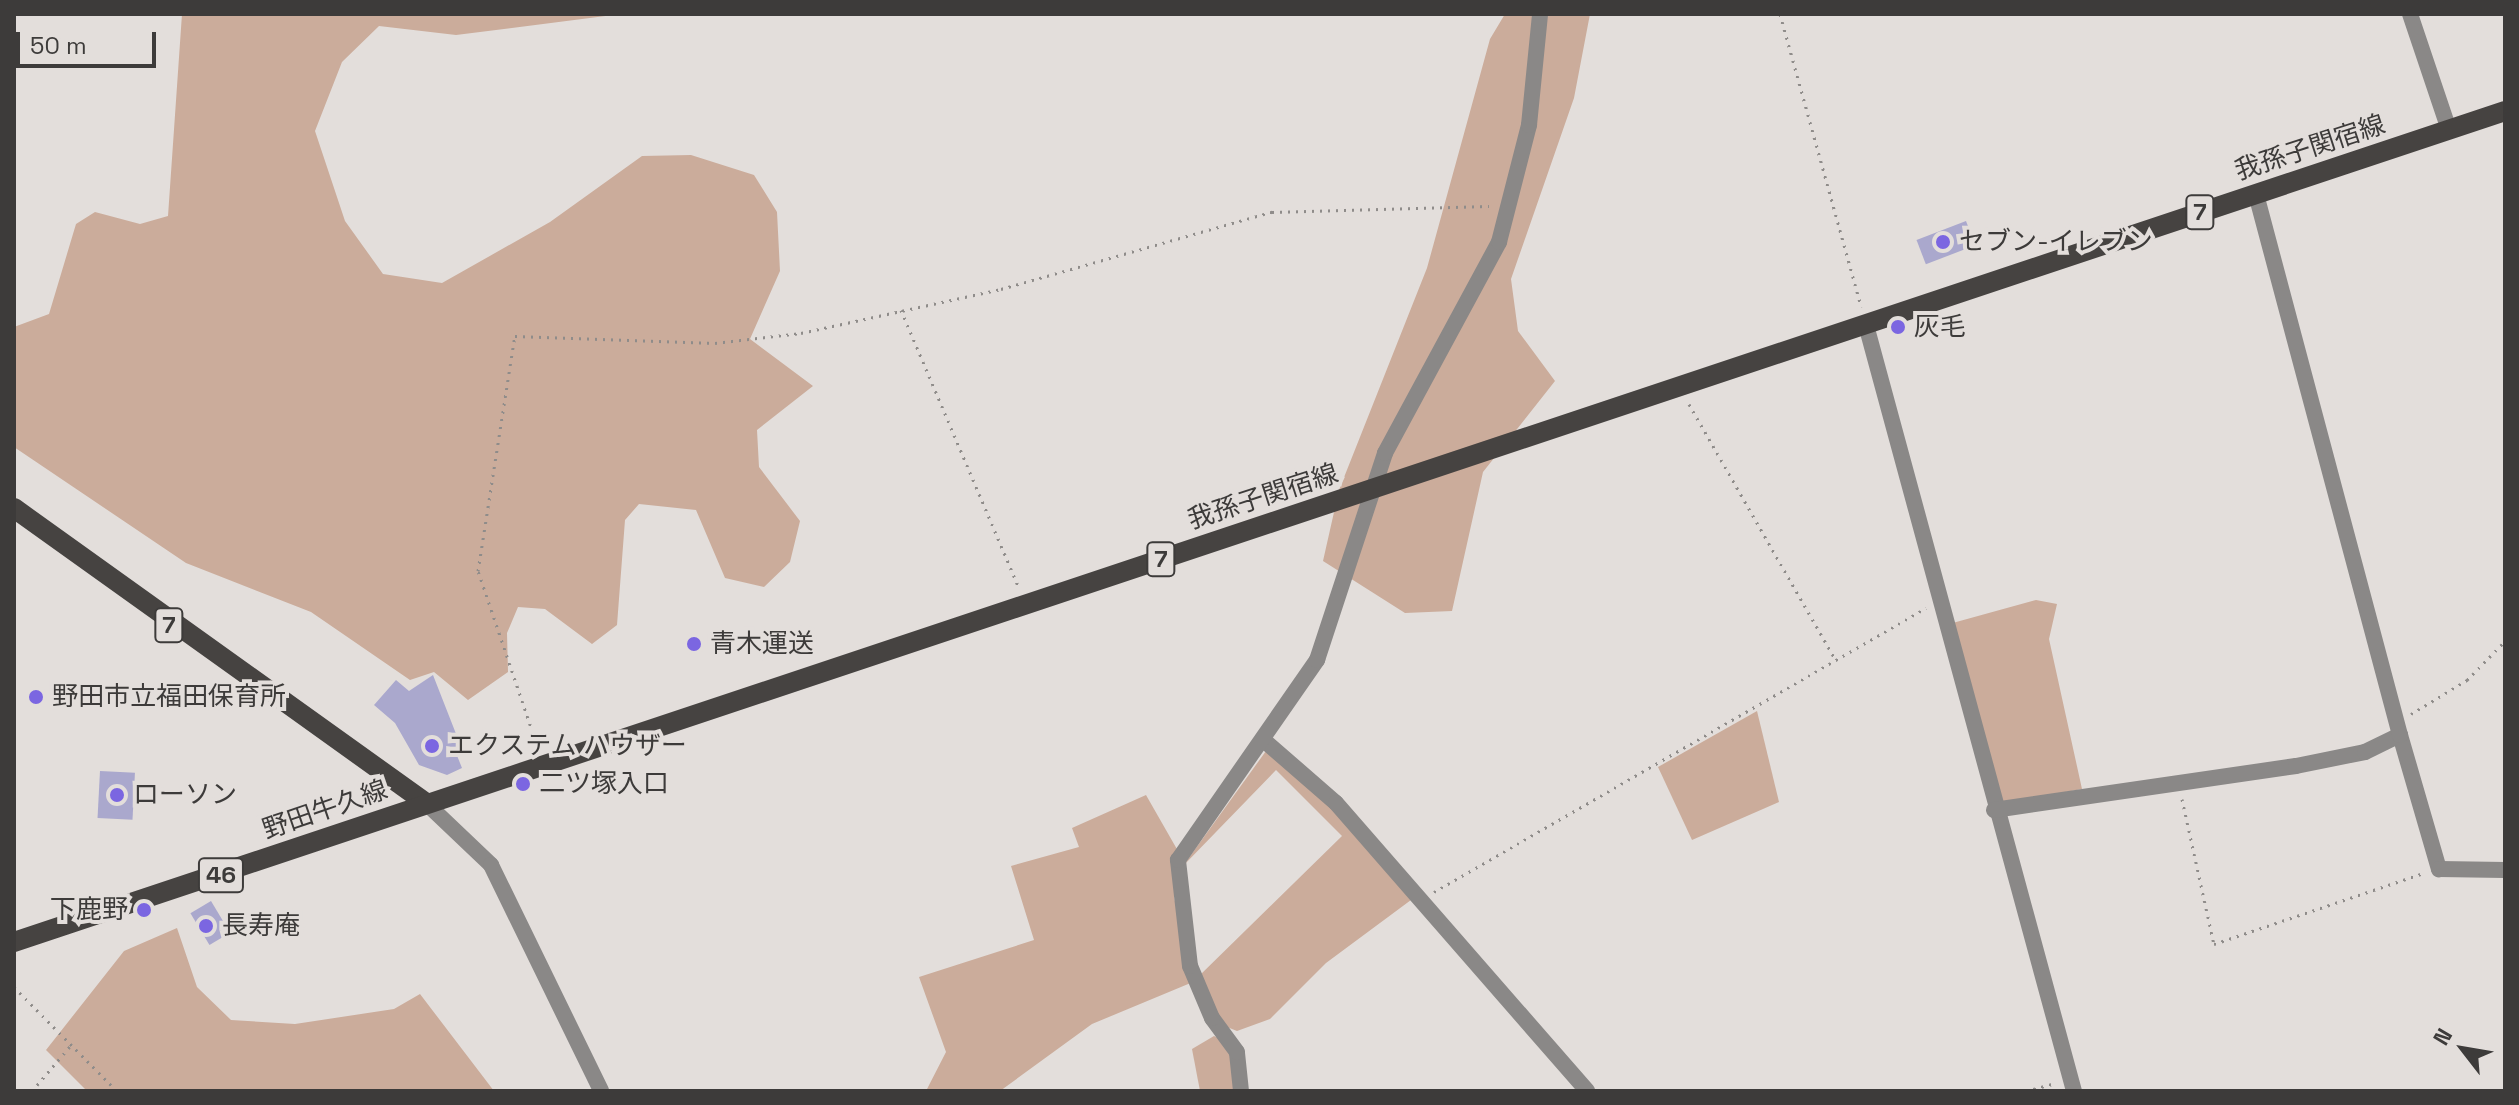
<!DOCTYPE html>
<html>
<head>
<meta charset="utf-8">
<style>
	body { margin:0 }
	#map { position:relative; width:2519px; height:1105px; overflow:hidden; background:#e3dedb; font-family:"Space Grotesk","Noto Sans JP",sans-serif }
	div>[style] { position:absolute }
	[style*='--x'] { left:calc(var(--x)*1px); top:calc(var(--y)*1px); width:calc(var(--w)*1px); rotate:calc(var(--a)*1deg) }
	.green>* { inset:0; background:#cbac9b }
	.building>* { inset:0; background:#aaa8cd; transform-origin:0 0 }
	.path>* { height:3px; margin-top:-1.5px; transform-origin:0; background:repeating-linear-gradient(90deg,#8f8c8a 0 2px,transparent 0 8px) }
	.minor>* { height:16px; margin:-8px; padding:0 8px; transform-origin:8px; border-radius:8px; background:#8a8887 }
	.tertiary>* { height:16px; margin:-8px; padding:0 8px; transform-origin:8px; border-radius:8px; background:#8a8887 }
	.primary>* { height:20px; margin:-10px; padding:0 10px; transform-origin:10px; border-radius:10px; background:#464341 }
	.dots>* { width:22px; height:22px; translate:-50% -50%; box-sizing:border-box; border:4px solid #e3dedb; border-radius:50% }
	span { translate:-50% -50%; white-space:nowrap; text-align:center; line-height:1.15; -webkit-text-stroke:8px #e3dedb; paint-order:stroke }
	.shield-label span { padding:2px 6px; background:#e3dedb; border:2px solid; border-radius:6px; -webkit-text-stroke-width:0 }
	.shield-label { font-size:24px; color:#3d3b3a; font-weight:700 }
	.street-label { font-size:26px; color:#3d3b3a }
	.poi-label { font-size:26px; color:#3d3b3a }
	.left { translate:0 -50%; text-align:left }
	.right { translate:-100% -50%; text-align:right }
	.frame { position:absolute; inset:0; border:16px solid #3d3b3a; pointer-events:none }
	.north { position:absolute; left:2423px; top:1009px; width:80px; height:80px; -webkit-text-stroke:6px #e3dedb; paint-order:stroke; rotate:301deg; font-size:22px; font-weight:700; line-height:32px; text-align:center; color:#3d3b3a }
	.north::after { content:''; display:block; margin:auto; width:28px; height:36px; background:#3d3b3a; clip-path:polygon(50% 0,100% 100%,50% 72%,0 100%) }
	.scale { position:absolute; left:16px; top:32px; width:140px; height:36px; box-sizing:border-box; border:4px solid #3d3b3a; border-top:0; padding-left:10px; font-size:24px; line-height:28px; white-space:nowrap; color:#3d3b3a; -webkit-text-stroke:6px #e3dedb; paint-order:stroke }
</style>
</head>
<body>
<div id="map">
	<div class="green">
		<div style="clip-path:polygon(182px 14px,621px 14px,456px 35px,379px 26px,342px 62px,315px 131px,345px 221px,383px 274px,442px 283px,550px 222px,642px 156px,691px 155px,754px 175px,777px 212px,780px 271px,750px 339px,813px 386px,757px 430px,759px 467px,800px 521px,790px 562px,764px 587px,725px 578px,696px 510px,639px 504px,625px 520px,617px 625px,592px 644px,545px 609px,518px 607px,507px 633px,508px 672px,468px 700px,434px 672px,410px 680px,311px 612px,186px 563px,14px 447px,14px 327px,49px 314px,76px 224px,95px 212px,140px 224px,168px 216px)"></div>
		<div style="clip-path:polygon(1505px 14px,1590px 14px,1574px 98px,1511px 279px,1518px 331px,1555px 381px,1483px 472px,1452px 611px,1405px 613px,1323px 561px,1339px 490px,1427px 268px,1490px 39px)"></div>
		<div style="clip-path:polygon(2036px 600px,2057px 604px,2049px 639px,2082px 789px,2001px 804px,1949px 624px)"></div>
		<div style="clip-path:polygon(1757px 711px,1779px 802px,1692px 840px,1658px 767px)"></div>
		<div style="clip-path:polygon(1266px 751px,1330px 803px,1411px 900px,1326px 963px,1270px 1019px,1237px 1031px,1222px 1025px,1198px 977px,1342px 836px,1276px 770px,1183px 866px)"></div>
		<div style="clip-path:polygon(1146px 795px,1178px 851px,1174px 897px,1193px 982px,1092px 1024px,1000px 1091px,926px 1091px,946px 1052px,919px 977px,1034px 940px,1011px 866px,1079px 847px,1072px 828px)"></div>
		<div style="clip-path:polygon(177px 928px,197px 987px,231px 1020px,295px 1024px,394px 1009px,420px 994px,494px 1091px,87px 1091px,46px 1050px,124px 951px)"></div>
		<div style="clip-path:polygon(1214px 1036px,1228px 1043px,1238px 1091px,1200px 1091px,1192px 1049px)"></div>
	</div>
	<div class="building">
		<div style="left:1966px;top:221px;width:26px;height:53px;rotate:69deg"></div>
		<div style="clip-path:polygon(433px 675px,460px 744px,454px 748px,462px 768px,447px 775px,419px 765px,395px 723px,374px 705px,396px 680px,409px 691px)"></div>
		<div style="left:100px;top:771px;width:35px;height:47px;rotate:3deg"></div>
		<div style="left:211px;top:901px;width:37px;height:24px;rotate:59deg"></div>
	</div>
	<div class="path">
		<div style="--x:1780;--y:14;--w:304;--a:74.5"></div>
		<div style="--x:901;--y:310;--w:300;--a:67"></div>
		<div style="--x:1689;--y:404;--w:296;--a:60.2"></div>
		<div style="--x:2411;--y:714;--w:66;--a:-31.3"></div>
		<div style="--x:2467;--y:680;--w:54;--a:-45.7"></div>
		<div style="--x:538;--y:748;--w:187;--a:-108.7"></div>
		<div style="--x:478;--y:571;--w:238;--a:-81.1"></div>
		<div style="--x:515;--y:336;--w:200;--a:2"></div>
		<div style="--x:715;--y:343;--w:87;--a:-6.6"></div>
		<div style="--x:801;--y:333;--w:205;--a:-12.4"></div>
		<div style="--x:1001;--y:289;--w:282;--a:-15.9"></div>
		<div style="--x:1272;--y:212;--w:217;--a:-1.6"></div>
		<div style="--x:2182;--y:799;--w:148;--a:77.6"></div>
		<div style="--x:2214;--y:944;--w:219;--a:-18.7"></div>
		<div style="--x:1434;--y:892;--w:568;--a:-30"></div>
		<div style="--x:14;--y:987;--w:146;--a:45.3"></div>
		<div style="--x:32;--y:1091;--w:60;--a:-49.7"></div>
		<div style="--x:2026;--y:1091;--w:28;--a:-15"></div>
	</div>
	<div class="minor">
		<div style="--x:2410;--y:14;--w:122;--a:71.4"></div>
		<div style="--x:1866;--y:325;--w:794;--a:74.81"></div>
		<div style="--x:2400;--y:735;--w:140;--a:73.8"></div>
		<div style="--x:2439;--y:869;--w:66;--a:0.9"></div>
		<div style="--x:1267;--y:743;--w:91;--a:41"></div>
		<div style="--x:1336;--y:803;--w:382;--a:48.9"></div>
		<div style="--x:1994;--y:810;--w:305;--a:-8.3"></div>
		<div style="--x:2296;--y:766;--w:70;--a:-11.5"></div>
		<div style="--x:2365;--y:752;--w:39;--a:-26"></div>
		<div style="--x:2400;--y:735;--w:560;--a:-104.91"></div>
		<div style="--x:1241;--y:1091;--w:39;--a:-96"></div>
		<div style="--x:1237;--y:1052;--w:42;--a:-126.3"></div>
		<div style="--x:1212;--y:1018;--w:56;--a:-112.9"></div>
		<div style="--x:1190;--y:966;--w:107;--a:-96.5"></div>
		<div style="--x:1178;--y:860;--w:244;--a:-55.2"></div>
		<div style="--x:1317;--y:660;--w:218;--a:-71.8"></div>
		<div style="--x:1385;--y:453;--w:240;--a:-61.6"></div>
		<div style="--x:1499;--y:242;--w:121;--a:-75.6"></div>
		<div style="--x:1529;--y:125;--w:112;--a:-84.3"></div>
	</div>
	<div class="tertiary">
		<div style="--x:426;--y:803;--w:90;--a:43.6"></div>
		<div style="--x:491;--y:865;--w:251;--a:64"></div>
	</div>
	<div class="primary">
		<div style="--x:14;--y:508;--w:507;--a:35.6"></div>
		<div style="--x:14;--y:942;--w:2626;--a:-18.45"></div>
	</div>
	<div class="dots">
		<div style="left:1943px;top:242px;background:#7b66e1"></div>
		<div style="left:1898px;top:327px;background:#7b66e1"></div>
		<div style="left:694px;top:644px;background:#7b66e1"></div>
		<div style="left:36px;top:697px;background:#7b66e1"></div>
		<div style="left:432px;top:746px;background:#7b66e1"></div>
		<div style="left:523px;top:784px;background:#7b66e1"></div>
		<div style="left:117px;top:795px;background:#7b66e1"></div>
		<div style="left:144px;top:910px;background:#7b66e1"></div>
		<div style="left:206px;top:926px;background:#7b66e1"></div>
	</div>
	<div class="shield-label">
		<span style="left:2200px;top:212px">7</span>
		<span style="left:1161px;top:559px">7</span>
		<span style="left:169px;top:625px">7</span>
		<span style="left:221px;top:875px">46</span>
	</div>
	<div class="street-label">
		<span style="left:2310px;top:148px;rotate:-18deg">我孫子関宿線</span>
		<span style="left:1263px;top:497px;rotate:-18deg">我孫子関宿線</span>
		<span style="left:325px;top:810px;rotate:-19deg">野田牛久線</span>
	</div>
	<div class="poi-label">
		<span class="left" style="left:1959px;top:242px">セブン-イレブン</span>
		<span class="left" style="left:1914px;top:327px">灰毛</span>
		<span class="left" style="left:710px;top:644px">青木運送</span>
		<span class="left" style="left:52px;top:697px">野田市立福田保育所</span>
		<span class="left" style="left:448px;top:746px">エクステム ハウザー</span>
		<span class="left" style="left:539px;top:784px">二ツ塚入口</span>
		<span class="left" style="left:133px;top:795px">ローソン</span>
		<span class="right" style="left:128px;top:910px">下鹿野</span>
		<span class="left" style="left:222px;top:926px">長寿庵</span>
	</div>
	<div class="frame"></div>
	<div class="north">N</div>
	<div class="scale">50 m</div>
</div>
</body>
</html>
